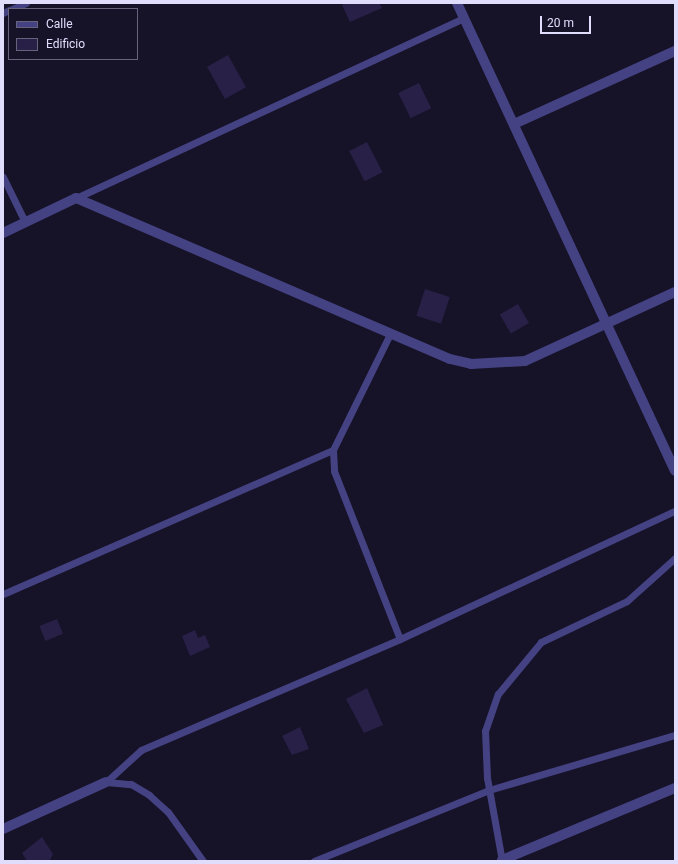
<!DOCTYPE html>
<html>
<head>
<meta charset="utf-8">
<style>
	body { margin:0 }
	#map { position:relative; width:678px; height:864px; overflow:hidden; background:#161228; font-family:Roboto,sans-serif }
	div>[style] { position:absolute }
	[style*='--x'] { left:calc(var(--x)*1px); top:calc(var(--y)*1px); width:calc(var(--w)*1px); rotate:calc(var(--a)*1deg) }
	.building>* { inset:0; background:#282047; transform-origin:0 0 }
	.lane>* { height:7px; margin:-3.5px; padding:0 3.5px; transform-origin:3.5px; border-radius:3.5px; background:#444282 }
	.street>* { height:10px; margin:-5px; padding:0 5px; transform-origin:5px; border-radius:5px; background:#444282 }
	span { translate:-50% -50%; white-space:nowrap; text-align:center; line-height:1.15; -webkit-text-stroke:3.5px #161228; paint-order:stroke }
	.frame { position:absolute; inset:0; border:4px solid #e0dcfc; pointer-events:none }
	.legend { position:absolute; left:8px; top:8px; width:130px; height:52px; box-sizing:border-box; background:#161228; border:1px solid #67637d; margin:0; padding:5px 7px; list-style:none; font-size:12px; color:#e0dcfc }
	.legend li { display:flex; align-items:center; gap:8px; height:20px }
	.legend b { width:20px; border:1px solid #67637d }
	.scale { position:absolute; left:540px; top:16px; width:51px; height:18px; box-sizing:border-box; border:2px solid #e0dcfc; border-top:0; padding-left:5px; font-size:12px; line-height:14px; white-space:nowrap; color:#e0dcfc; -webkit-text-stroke:3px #161228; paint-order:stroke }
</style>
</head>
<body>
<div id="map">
	<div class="building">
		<div style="clip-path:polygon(345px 3px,379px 3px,382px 8px,350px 22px,342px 5px)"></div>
		<div style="left:228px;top:55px;width:37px;height:24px;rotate:61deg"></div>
		<div style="left:419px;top:83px;width:28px;height:23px;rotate:64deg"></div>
		<div style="left:367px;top:142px;width:34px;height:20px;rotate:63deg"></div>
		<div style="left:425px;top:289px;width:26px;height:28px;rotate:18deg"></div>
		<div style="left:518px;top:304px;width:22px;height:21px;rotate:60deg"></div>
		<div style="left:57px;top:619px;width:16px;height:19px;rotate:68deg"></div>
		<div style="clip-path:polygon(195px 630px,198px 638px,205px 635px,210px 647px,190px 656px,182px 636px)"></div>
		<div style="clip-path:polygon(367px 688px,383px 725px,364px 733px,346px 699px)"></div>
		<div style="clip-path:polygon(300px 727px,309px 749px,292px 755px,282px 736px)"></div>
		<div style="clip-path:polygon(42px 837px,53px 854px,50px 860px,27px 861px,22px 853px)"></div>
	</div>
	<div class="lane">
		<div style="--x:12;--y:9;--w:15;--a:-23"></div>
		<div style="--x:3;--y:13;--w:7;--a:-27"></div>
		<div style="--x:3;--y:177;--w:50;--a:63.9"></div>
		<div style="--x:76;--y:198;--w:428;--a:-24.9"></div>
		<div style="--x:390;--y:334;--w:129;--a:116.2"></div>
		<div style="--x:333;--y:450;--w:21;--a:87"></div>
		<div style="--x:334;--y:471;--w:180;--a:68.6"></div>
		<div style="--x:3;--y:594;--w:360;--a:-23.6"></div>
		<div style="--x:106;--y:782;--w:47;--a:-42.4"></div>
		<div style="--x:141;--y:750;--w:282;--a:-23.2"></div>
		<div style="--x:400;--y:639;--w:303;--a:-25"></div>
		<div style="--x:106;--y:782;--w:25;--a:5"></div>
		<div style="--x:131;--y:784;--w:21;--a:31"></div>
		<div style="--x:149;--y:795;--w:25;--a:42"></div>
		<div style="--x:168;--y:812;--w:60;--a:54.5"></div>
		<div style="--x:314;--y:861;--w:189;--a:-22.1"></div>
		<div style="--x:489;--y:790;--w:194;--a:-16.5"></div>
		<div style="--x:502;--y:861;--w:84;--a:-100.2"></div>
		<div style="--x:487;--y:778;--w:47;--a:-92.4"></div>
		<div style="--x:485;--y:731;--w:39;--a:-71"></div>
		<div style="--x:498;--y:694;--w:67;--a:-50.4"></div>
		<div style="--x:541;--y:642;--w:95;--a:-25.5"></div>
		<div style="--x:627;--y:601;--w:64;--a:-41.9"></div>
	</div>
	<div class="street">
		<div style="--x:457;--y:3;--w:516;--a:65.02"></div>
		<div style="--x:514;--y:124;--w:177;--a:-24.4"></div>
		<div style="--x:3;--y:233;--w:81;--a:-25.6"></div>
		<div style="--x:76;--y:198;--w:407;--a:23.3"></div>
		<div style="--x:450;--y:359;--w:22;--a:13"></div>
		<div style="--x:471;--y:364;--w:54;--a:-3.2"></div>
		<div style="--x:525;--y:361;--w:165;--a:-24.7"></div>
		<div style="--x:3;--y:829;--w:113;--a:-24.5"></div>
		<div style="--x:502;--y:860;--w:187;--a:-22.6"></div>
	</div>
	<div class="frame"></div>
	<ul class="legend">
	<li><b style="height:5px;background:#444282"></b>Calle</li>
	<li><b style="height:11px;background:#282047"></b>Edificio</li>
	</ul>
	<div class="scale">20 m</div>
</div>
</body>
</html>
